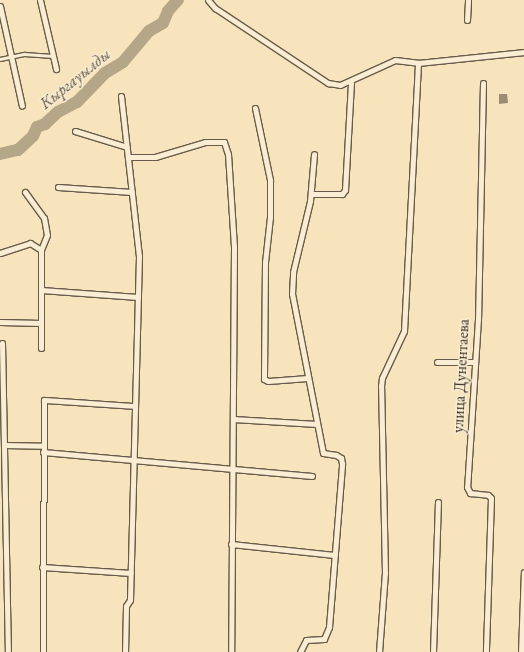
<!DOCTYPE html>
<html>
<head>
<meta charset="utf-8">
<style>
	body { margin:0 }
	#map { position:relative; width:524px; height:652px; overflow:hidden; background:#f8e4bc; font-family:"EB Garamond",serif }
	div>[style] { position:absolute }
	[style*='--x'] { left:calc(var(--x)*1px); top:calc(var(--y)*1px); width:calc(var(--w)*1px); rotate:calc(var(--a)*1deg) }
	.river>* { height:12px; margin:-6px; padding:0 6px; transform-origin:6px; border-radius:6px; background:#b6a688 }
	.building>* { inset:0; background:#9b8d73 }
	.roads { filter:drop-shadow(1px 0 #675c4a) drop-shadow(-1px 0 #675c4a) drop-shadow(0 1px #675c4a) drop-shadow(0 -1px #675c4a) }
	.lane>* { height:2.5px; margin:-1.25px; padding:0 1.25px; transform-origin:1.25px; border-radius:1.25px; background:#faedd3 }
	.street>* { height:5px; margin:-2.5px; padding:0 2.5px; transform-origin:2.5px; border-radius:2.5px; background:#faedd3 }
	span { translate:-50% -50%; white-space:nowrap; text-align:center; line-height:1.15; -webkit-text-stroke:3px #faedd3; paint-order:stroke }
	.street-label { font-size:16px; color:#372e24 }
	.water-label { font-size:17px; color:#5d5242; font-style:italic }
</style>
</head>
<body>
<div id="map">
	<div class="river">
		<div style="--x:0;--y:154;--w:18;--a:-13"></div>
		<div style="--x:18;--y:150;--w:21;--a:-43"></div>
		<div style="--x:33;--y:136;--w:10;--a:-66"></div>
		<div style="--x:37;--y:127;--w:9;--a:-21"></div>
		<div style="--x:45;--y:124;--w:18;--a:-43"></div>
		<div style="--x:58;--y:112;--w:21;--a:-28"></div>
		<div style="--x:77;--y:102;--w:40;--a:-46"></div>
		<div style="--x:105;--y:73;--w:21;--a:-31"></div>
		<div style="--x:123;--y:62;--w:40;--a:-50"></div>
		<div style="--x:149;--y:31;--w:16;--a:-30"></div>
		<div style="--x:163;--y:23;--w:13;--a:-67"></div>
		<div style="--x:168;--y:11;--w:15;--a:-48"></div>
	</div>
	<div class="building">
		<div style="clip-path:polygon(499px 94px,507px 94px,508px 103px,499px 104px)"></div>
	</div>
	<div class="roads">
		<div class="lane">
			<div style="--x:0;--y:59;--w:25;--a:-12"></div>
			<div style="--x:24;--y:54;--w:29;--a:4"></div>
		</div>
		<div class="street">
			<div style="--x:40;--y:0;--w:71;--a:76.9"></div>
			<div style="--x:208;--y:0;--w:11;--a:49"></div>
			<div style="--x:215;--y:8;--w:136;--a:33.6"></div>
			<div style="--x:328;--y:83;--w:12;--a:9"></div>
			<div style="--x:340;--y:85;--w:60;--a:-24.4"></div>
			<div style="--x:395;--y:60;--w:23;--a:7"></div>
			<div style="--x:418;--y:63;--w:107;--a:-5.9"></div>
			<div style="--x:0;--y:6;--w:102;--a:77.6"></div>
			<div style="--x:467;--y:20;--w:20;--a:-87"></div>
			<div style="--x:483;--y:83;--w:236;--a:91.2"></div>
			<div style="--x:478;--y:319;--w:168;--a:93.7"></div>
			<div style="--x:467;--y:487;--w:7;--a:63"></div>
			<div style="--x:470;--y:493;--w:18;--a:6"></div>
			<div style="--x:488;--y:495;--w:4;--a:45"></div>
			<div style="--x:491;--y:498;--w:154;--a:91.9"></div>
			<div style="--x:121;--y:96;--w:161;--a:83.6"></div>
			<div style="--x:139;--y:256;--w:344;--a:91.5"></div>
			<div style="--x:130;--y:600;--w:7;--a:124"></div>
			<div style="--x:126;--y:606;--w:46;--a:91.2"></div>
			<div style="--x:255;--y:108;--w:74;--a:78.2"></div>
			<div style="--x:270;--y:180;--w:37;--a:90"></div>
			<div style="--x:270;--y:217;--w:45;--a:96.3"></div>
			<div style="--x:265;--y:262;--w:117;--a:90.5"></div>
			<div style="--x:264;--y:379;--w:4;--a:27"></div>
			<div style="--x:268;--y:381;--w:40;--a:-4.3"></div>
			<div style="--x:75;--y:131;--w:54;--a:17.1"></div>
			<div style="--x:128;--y:157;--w:27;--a:0"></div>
			<div style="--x:155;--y:157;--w:52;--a:-16.7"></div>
			<div style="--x:205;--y:142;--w:19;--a:0"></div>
			<div style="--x:224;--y:142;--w:13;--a:72"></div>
			<div style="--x:228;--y:154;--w:93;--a:86.3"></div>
			<div style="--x:234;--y:247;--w:405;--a:90.4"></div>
			<div style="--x:58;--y:187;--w:74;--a:3.9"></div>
			<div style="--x:25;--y:192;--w:32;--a:54"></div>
			<div style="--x:44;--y:218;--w:17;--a:80"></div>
			<div style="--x:47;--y:235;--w:16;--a:112"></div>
			<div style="--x:41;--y:250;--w:98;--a:90"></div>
			<div style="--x:311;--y:194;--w:31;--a:0"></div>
			<div style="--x:342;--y:194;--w:5;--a:-53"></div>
			<div style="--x:345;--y:190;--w:109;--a:-86.8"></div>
			<div style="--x:0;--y:253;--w:32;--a:-18"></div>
			<div style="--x:30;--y:243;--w:13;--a:32"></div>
			<div style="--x:41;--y:290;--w:97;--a:4.1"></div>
			<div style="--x:0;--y:322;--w:41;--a:1.4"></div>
			<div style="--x:2;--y:343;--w:309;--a:88.9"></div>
			<div style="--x:437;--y:362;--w:38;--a:0"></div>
			<div style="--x:233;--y:419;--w:84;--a:3.4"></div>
			<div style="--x:4;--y:445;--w:39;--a:1"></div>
			<div style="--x:43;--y:452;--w:270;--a:5.1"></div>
			<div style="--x:231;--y:544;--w:104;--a:6.1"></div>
			<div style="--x:42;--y:567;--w:89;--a:3.9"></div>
			<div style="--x:43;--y:652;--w:252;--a:-89.8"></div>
			<div style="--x:44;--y:400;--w:90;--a:3.8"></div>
			<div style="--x:300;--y:652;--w:13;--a:-63"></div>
			<div style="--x:306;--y:640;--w:18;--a:-3"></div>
			<div style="--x:324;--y:639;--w:13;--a:-67"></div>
			<div style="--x:329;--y:627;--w:164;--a:-85.4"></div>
			<div style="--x:342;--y:464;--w:6;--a:-99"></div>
			<div style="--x:341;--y:458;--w:6;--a:-149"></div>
			<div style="--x:336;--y:455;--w:13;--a:-171"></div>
			<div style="--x:323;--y:453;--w:162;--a:-101"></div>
			<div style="--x:292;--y:294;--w:22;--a:-87"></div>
			<div style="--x:293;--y:272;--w:73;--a:-76.5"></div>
			<div style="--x:310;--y:201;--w:47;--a:-85.1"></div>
			<div style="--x:379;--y:652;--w:79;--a:-85.7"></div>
			<div style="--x:385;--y:573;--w:187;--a:-91.2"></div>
			<div style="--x:381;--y:386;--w:8;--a:-83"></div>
			<div style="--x:382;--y:378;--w:52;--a:-64.9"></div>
			<div style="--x:404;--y:331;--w:268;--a:-87"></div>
			<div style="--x:433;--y:652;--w:150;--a:-88.1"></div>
			<div style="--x:521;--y:652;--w:80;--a:-87.9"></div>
		</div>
	</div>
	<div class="street-label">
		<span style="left:461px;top:376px;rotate:-87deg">улица Дунентаева</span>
	</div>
	<div class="water-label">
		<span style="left:75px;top:79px;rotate:-39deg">Кыргауылды</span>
	</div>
</div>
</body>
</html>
